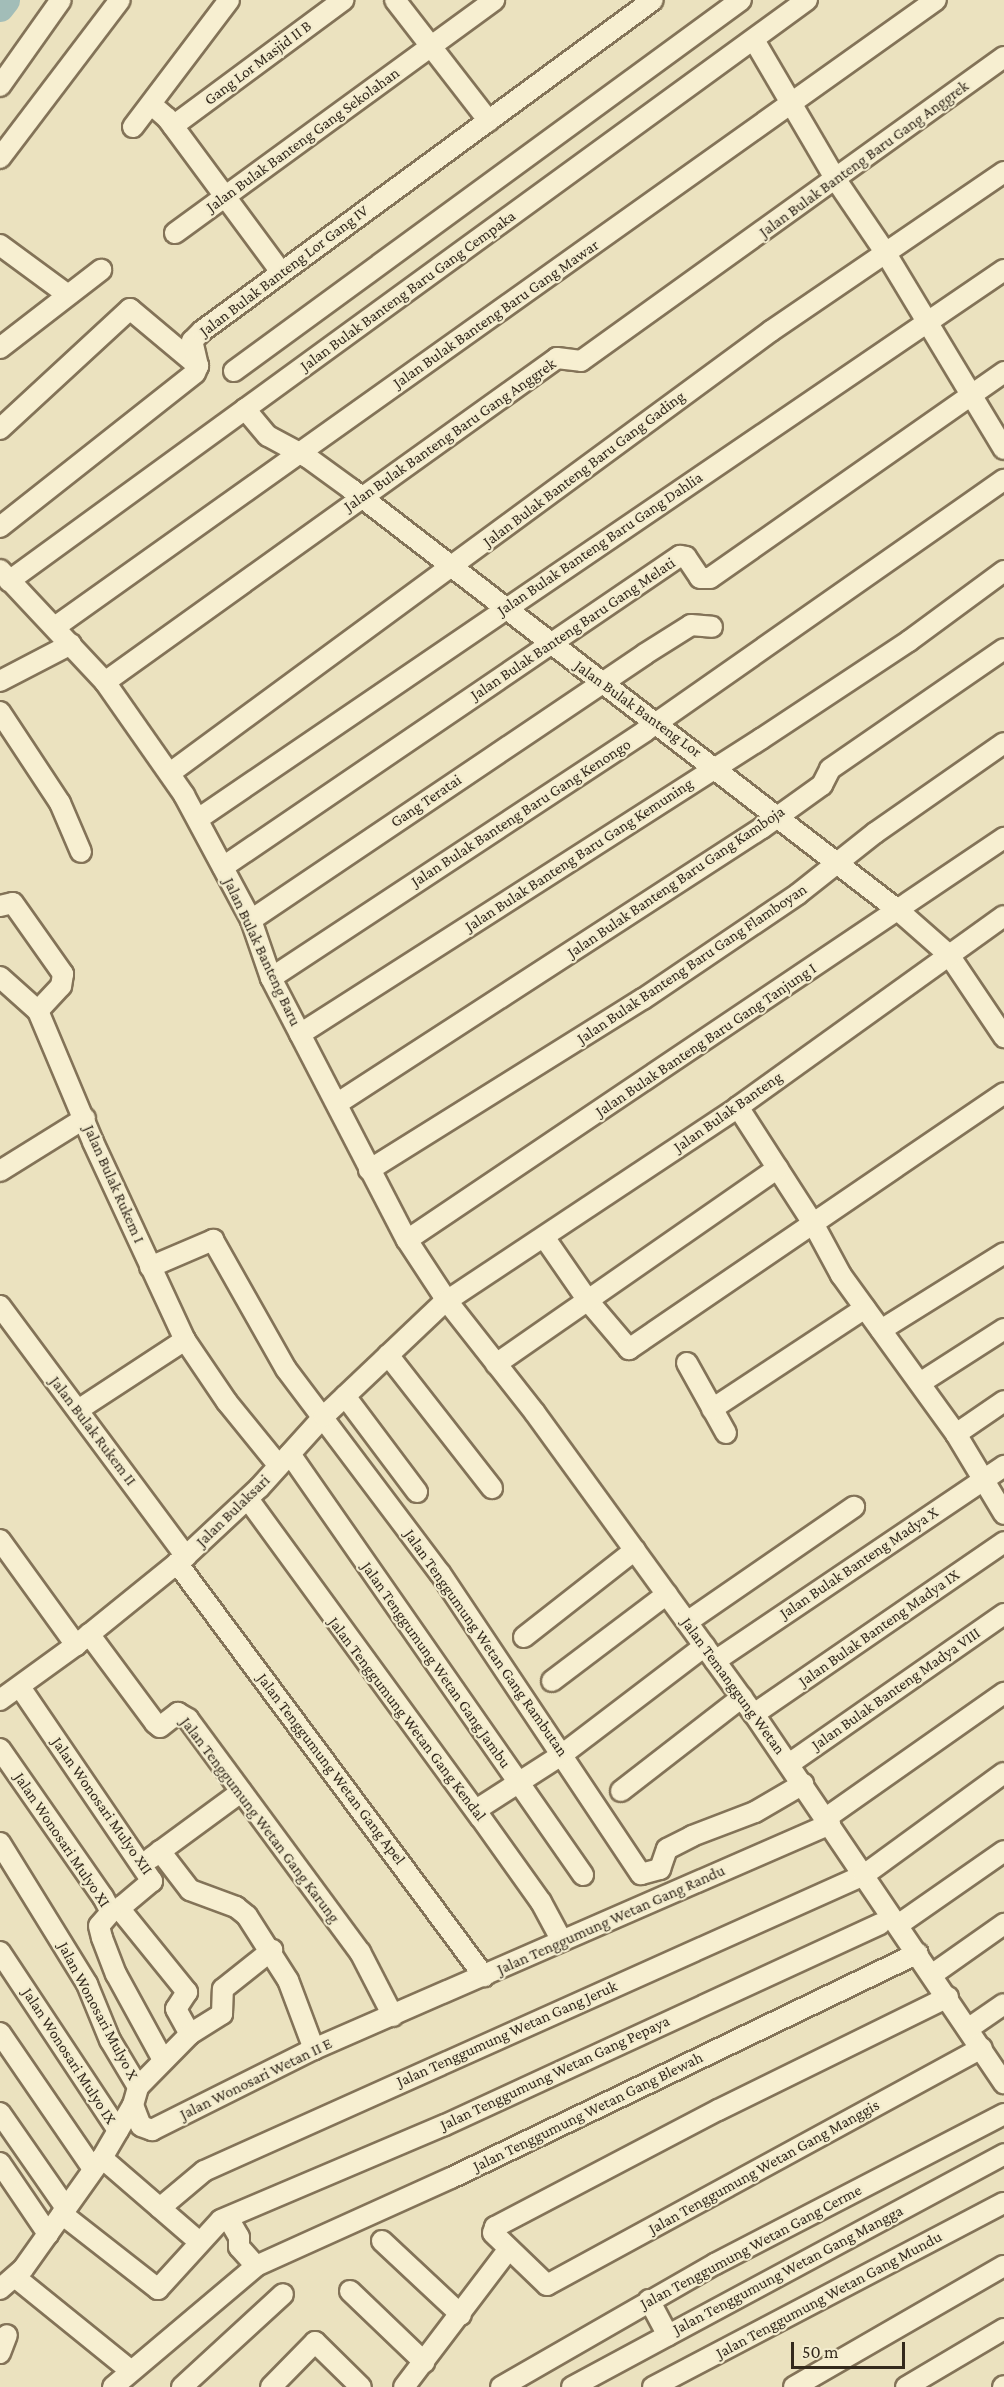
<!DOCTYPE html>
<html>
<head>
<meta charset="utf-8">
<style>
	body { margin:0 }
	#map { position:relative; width:1004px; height:2387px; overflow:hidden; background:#ebe2bf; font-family:"Crimson Pro",serif }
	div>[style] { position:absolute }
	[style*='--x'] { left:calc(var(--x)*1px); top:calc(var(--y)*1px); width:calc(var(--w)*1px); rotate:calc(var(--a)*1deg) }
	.river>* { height:27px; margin:-13.5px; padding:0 13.5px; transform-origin:13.5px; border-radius:13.5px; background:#a2bdb8 }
	.roads { filter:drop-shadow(2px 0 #837358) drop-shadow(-2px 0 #837358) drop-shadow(0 2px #837358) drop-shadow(0 -2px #837358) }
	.minor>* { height:20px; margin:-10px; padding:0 10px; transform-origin:10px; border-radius:10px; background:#f7efd1 }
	span { translate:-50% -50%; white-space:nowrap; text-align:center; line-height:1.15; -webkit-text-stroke:4.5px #f3ecce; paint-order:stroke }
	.street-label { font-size:16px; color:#33291c }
	.scale { position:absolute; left:791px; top:2342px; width:114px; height:27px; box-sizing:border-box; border:3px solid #33291c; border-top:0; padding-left:8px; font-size:18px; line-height:21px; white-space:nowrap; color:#33291c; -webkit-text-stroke:4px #f3ecce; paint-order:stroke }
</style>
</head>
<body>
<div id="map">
	<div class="river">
		<div style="--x:0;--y:8;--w:10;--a:-53"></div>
	</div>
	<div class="roads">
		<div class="minor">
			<div style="--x:395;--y:0;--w:153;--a:52.2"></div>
			<div style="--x:754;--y:40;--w:162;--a:59.6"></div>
			<div style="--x:836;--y:180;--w:87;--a:55.8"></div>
			<div style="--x:885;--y:252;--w:230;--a:58.9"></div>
			<div style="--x:0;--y:86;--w:105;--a:-54.7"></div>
			<div style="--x:152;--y:105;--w:20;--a:41"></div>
			<div style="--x:167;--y:118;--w:192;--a:53.5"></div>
			<div style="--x:173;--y:126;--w:212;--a:-36.5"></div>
			<div style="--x:133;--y:127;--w:159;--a:-52.9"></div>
			<div style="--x:0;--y:158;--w:198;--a:-52.8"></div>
			<div style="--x:175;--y:233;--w:395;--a:-36.1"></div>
			<div style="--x:0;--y:245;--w:84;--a:36.3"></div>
			<div style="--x:0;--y:348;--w:128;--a:-37.7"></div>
			<div style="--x:234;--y:371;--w:628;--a:-36.2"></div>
			<div style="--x:245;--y:409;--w:35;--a:50"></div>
			<div style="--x:268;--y:436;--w:44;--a:28.3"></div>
			<div style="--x:307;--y:457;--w:54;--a:36"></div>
			<div style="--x:351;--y:489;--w:692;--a:37.6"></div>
			<div style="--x:899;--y:911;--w:67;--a:41.3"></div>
			<div style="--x:949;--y:955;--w:99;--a:56.1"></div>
			<div style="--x:0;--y:429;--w:177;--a:-42.7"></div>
			<div style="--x:130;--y:309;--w:89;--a:40"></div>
			<div style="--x:0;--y:527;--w:248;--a:-38.3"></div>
			<div style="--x:195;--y:373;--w:8;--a:-67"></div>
			<div style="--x:198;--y:366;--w:26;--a:-103"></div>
			<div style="--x:192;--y:341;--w:14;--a:-45"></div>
			<div style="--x:202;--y:331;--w:559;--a:-36.28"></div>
			<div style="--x:0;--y:570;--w:154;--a:46.8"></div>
			<div style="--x:105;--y:682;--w:138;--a:55"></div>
			<div style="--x:184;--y:795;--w:142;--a:61.8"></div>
			<div style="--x:251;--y:920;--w:61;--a:71"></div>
			<div style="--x:271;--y:978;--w:295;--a:62.6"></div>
			<div style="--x:407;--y:1240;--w:73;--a:56.7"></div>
			<div style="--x:447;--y:1301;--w:142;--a:51.8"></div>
			<div style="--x:535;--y:1413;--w:372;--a:54"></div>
			<div style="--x:754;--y:1714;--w:446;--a:55.9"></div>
			<div style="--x:9;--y:581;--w:987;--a:-36.06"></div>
			<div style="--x:55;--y:627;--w:1081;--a:-35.44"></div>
			<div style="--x:0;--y:681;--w:80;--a:-27.5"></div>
			<div style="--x:105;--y:682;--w:556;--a:-35.63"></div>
			<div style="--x:557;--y:358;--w:24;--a:7"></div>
			<div style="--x:581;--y:361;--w:521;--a:-35.7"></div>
			<div style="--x:0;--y:712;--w:109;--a:56.6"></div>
			<div style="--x:60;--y:803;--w:53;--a:66.8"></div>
			<div style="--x:170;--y:773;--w:746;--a:-36.33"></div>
			<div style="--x:771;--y:331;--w:282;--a:-34.3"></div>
			<div style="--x:198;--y:819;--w:975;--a:-34.26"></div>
			<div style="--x:223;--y:867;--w:553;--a:-34.24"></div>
			<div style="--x:680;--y:556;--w:6;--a:9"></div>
			<div style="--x:686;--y:557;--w:25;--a:56"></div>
			<div style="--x:700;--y:578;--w:10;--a:0"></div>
			<div style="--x:710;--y:578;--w:359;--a:-35"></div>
			<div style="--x:0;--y:906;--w:13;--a:-13"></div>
			<div style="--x:13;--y:903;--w:87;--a:54.8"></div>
			<div style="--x:63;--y:974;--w:12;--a:99"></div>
			<div style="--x:61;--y:986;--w:34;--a:133"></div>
			<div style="--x:38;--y:1011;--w:142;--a:67.2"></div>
			<div style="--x:93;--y:1142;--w:218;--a:65.1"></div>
			<div style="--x:185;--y:1340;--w:75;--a:55.9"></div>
			<div style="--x:227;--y:1402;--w:82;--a:50.9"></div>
			<div style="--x:251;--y:920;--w:475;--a:-34"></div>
			<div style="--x:645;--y:654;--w:54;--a:-32.2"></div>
			<div style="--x:691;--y:625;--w:21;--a:5"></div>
			<div style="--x:0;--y:977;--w:51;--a:41.8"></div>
			<div style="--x:271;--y:978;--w:448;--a:-33.4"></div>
			<div style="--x:645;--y:731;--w:438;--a:-35"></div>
			<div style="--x:300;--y:1034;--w:547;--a:-32.62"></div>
			<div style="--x:761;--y:739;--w:178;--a:-33.5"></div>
			<div style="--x:909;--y:641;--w:118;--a:-36.4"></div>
			<div style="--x:338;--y:1103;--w:505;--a:-32.97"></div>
			<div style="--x:762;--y:828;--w:74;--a:-35.6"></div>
			<div style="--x:822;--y:785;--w:18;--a:-63"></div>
			<div style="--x:830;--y:769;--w:211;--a:-34.6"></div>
			<div style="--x:738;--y:1107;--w:140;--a:57.2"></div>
			<div style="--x:814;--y:1225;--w:57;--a:61.6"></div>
			<div style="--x:841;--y:1275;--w:196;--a:54.1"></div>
			<div style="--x:956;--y:1434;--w:93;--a:59"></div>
			<div style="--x:369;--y:1170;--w:323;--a:-32"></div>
			<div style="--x:643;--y:999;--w:187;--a:-34.1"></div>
			<div style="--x:798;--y:894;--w:98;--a:-38.4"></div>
			<div style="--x:875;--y:833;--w:157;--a:-34.9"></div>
			<div style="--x:0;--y:1171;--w:100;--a:-31.9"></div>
			<div style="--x:544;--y:1237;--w:79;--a:55.3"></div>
			<div style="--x:589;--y:1302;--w:62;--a:49.6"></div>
			<div style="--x:629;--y:1349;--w:454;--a:-34.3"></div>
			<div style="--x:407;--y:1240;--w:720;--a:-33.96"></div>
			<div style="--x:150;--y:1267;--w:69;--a:-23.2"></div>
			<div style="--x:213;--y:1240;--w:148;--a:60.5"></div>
			<div style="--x:286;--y:1369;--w:256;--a:53"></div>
			<div style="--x:440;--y:1573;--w:362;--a:56.3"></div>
			<div style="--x:641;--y:1874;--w:20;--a:-15"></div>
			<div style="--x:660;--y:1869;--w:21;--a:-71"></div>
			<div style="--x:667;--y:1849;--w:28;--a:-27"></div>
			<div style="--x:692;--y:1836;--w:67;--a:-20.9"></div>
			<div style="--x:755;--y:1812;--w:56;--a:-30.3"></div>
			<div style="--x:0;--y:1306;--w:312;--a:53.4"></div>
			<div style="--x:881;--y:1330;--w:145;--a:-32"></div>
			<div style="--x:388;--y:1355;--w:169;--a:52"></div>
			<div style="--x:687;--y:1363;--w:80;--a:60.9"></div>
			<div style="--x:496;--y:1364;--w:343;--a:-34.8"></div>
			<div style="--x:920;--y:1383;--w:100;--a:-32.7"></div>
			<div style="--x:345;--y:1396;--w:120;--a:53.1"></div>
			<div style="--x:712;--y:1409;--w:183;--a:-33.4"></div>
			<div style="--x:78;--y:1410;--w:128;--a:-33.2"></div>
			<div style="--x:956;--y:1434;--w:58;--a:-34.5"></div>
			<div style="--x:290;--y:1454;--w:513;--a:55.16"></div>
			<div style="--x:248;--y:1499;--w:395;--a:53.9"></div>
			<div style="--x:481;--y:1818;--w:103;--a:54.5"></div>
			<div style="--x:541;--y:1902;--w:44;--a:61.7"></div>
			<div style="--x:0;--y:1540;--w:130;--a:54.1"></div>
			<div style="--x:177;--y:1563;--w:515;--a:53.38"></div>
			<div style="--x:687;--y:1622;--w:203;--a:-34.6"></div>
			<div style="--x:89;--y:1634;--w:111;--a:53.4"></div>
			<div style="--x:155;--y:1723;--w:6;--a:39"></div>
			<div style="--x:160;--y:1727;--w:23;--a:-38"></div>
			<div style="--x:178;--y:1713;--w:12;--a:31"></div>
			<div style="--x:188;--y:1719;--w:290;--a:53.6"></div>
			<div style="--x:360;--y:1952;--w:72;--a:62.7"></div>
			<div style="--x:524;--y:1637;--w:141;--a:-38.1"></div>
			<div style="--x:715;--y:1661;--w:349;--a:-34"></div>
			<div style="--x:552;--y:1681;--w:144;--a:-37.1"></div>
			<div style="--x:20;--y:1687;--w:235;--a:55.8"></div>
			<div style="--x:152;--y:1881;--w:39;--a:140"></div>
			<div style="--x:122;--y:1906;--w:7;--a:82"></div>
			<div style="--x:123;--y:1913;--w:102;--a:51"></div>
			<div style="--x:187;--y:1992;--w:20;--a:123"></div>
			<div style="--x:176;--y:2009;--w:29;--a:61"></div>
			<div style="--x:0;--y:1700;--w:94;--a:-35.9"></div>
			<div style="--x:76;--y:1645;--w:141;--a:-39"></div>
			<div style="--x:186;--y:1556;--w:100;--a:-43"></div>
			<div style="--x:259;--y:1488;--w:97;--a:-47.9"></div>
			<div style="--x:324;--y:1416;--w:163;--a:-43.5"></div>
			<div style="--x:442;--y:1304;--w:356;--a:-33.6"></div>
			<div style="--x:738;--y:1107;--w:327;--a:-35.7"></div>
			<div style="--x:754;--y:1714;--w:303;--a:-34.5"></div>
			<div style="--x:0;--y:1749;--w:180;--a:55.2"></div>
			<div style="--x:103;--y:1897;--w:17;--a:62"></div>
			<div style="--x:111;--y:1912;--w:18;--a:131"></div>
			<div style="--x:99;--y:1926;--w:12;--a:76"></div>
			<div style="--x:102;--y:1938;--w:39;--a:69"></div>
			<div style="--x:116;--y:1974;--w:98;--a:61.3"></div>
			<div style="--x:789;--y:1764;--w:262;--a:-34.9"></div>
			<div style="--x:621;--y:1791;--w:153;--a:-37.8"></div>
			<div style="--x:476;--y:1810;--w:103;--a:-32.8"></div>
			<div style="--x:563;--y:1754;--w:178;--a:-37.3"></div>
			<div style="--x:826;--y:1818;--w:218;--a:-35.1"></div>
			<div style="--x:0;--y:1843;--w:166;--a:58.3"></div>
			<div style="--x:87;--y:1984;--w:61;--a:67.7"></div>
			<div style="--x:110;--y:2040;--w:55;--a:59.2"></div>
			<div style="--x:160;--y:1851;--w:49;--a:52.4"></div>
			<div style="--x:190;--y:1890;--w:49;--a:20.3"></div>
			<div style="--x:236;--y:1907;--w:14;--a:39"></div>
			<div style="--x:247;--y:1916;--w:76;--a:57.4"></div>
			<div style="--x:288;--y:1980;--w:74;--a:69.4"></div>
			<div style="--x:151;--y:1858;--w:112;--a:-36.3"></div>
			<div style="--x:898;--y:1925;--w:129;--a:-34.9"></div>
			<div style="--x:0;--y:1952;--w:214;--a:56.5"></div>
			<div style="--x:933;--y:1974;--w:87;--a:-35.2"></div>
			<div style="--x:948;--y:1997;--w:256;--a:153.8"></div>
			<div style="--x:718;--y:2110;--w:252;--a:152.3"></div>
			<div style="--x:495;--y:2227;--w:6;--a:108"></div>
			<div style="--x:493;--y:2233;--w:75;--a:43.9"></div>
			<div style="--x:547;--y:2285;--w:495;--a:-28.6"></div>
			<div style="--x:969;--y:2028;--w:42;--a:-34.4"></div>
			<div style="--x:0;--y:2033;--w:165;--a:55.6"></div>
			<div style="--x:133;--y:2105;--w:22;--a:69"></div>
			<div style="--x:141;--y:2126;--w:12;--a:20"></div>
			<div style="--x:152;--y:2130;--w:181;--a:-26.6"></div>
			<div style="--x:314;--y:2049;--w:563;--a:-23.56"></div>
			<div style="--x:0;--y:2113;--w:116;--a:55.2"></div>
			<div style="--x:102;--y:2158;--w:127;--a:40.8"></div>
			<div style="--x:0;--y:2163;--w:86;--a:55.9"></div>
			<div style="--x:160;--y:2208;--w:57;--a:-40.1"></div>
			<div style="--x:204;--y:2171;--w:723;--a:-24.16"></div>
			<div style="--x:864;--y:1875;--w:173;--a:-36.1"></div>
			<div style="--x:62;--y:2214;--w:122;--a:38"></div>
			<div style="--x:158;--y:2289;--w:93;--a:-47.6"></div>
			<div style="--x:221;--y:2220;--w:243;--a:-23"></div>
			<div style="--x:445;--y:2125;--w:479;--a:-24.8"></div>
			<div style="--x:228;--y:2218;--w:22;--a:60"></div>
			<div style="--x:239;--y:2237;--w:10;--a:90"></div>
			<div style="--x:239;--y:2247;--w:25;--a:48"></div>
			<div style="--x:382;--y:2241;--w:108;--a:43.1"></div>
			<div style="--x:15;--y:2277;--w:148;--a:39"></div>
			<div style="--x:0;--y:2289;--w:30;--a:-41"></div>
			<div style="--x:23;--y:2269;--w:136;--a:-54.6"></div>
			<div style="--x:102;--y:2158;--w:61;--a:-59.7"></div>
			<div style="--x:133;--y:2105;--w:19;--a:-74"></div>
			<div style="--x:138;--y:2087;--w:74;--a:-45.5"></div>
			<div style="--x:190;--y:2034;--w:38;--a:-32"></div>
			<div style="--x:222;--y:2014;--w:25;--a:-88"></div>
			<div style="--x:223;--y:1989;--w:63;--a:-38.5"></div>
			<div style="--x:350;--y:2291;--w:103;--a:43.8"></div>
			<div style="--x:649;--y:2300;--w:40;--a:62"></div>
			<div style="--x:0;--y:2353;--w:19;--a:-69"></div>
			<div style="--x:113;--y:2387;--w:187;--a:-40.2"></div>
			<div style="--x:256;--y:2266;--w:214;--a:-24.3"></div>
			<div style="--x:451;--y:2178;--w:518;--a:-25.72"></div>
			<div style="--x:182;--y:2387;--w:137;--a:-42.6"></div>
			<div style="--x:271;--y:2387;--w:63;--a:-45.6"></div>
			<div style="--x:315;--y:2342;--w:64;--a:44.4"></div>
			<div style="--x:404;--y:2387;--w:172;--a:-52.8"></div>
			<div style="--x:501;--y:2387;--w:247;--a:-29.9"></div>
			<div style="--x:715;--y:2264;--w:326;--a:-27.4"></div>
			<div style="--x:572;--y:2387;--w:491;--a:-28.3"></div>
			<div style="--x:653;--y:2387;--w:396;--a:-27.7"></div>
			<div style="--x:794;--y:2387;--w:242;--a:-30"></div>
			<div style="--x:906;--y:2387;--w:114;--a:-30.6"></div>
			<div style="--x:1003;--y:2387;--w:1;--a:-45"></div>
		</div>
	</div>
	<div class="street-label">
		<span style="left:258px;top:63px;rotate:-37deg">Gang Lor Masjid II B</span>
		<span style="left:303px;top:140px;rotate:-36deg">Jalan Bulak Banteng Gang Sekolahan</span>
		<span style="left:864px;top:159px;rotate:-36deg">Jalan Bulak Banteng Baru Gang Anggrek</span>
		<span style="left:284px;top:271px;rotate:-37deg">Jalan Bulak Banteng Lor Gang IV</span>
		<span style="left:408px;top:291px;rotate:-36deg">Jalan Bulak Banteng Baru Gang Cempaka</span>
		<span style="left:496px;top:314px;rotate:-35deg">Jalan Bulak Banteng Baru Gang Mawar</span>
		<span style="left:450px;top:435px;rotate:-35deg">Jalan Bulak Banteng Baru Gang Anggrek</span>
		<span style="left:584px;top:469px;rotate:-37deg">Jalan Bulak Banteng Baru Gang Gading</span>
		<span style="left:600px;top:544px;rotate:-34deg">Jalan Bulak Banteng Baru Gang Dahlia</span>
		<span style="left:573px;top:629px;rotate:-34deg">Jalan Bulak Banteng Baru Gang Melati</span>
		<span style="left:638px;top:709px;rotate:36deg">Jalan Bulak Banteng Lor</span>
		<span style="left:426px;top:801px;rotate:-34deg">Gang Teratai</span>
		<span style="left:521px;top:813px;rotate:-33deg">Jalan Bulak Banteng Baru Gang Kenongo</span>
		<span style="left:579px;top:855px;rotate:-33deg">Jalan Bulak Banteng Baru Gang Kemuning</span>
		<span style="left:676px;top:882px;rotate:-34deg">Jalan Bulak Banteng Baru Gang Kamboja</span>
		<span style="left:262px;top:952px;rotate:65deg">Jalan Bulak Banteng Baru</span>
		<span style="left:692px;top:964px;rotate:-34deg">Jalan Bulak Banteng Baru Gang Flamboyan</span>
		<span style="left:706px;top:1040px;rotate:-34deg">Jalan Bulak Banteng Baru Gang Tanjung I</span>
		<span style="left:728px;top:1112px;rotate:-35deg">Jalan Bulak Banteng</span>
		<span style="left:114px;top:1184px;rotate:66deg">Jalan Bulak Rukem I</span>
		<span style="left:93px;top:1431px;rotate:53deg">Jalan Bulak Rukem II</span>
		<span style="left:233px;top:1511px;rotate:-44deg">Jalan Bulaksari</span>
		<span style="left:859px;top:1563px;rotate:-34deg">Jalan Bulak Banteng Madya X</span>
		<span style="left:879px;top:1628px;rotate:-35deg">Jalan Bulak Banteng Madya IX</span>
		<span style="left:486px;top:1643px;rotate:55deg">Jalan Tenggumung Wetan Gang Rambutan</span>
		<span style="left:436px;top:1665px;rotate:55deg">Jalan Tenggumung Wetan Gang Jambu</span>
		<span style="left:733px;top:1686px;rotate:54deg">Jalan Temanggung Wetan</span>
		<span style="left:896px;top:1689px;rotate:-35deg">Jalan Bulak Banteng Madya VIII</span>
		<span style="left:407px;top:1719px;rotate:53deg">Jalan Tenggumung Wetan Gang Kendal</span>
		<span style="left:331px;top:1769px;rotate:53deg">Jalan Tenggumung Wetan Gang Apel</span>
		<span style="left:102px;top:1806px;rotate:55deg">Jalan Wonosari Mulyo XII</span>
		<span style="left:260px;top:1820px;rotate:53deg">Jalan Tenggumung Wetan Gang Karung</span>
		<span style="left:62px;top:1840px;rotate:56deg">Jalan Wonosari Mulyo XI</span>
		<span style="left:611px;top:1920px;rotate:-24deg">Jalan Tenggumung Wetan Gang Randu</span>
		<span style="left:98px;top:2011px;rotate:62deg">Jalan Wonosari Mulyo X</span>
		<span style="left:507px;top:2034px;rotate:-24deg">Jalan Tenggumung Wetan Gang Jeruk</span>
		<span style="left:69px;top:2056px;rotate:57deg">Jalan Wonosari Mulyo IX</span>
		<span style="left:555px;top:2073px;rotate:-25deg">Jalan Tenggumung Wetan Gang Pepaya</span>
		<span style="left:256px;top:2079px;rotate:-26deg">Jalan Wonosari Wetan II E</span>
		<span style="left:588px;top:2112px;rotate:-26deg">Jalan Tenggumung Wetan Gang Blewah</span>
		<span style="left:764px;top:2167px;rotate:-29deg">Jalan Tenggumung Wetan Gang Manggis</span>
		<span style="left:751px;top:2247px;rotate:-28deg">Jalan Tenggumung Wetan Gang Cerme</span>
		<span style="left:788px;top:2270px;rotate:-28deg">Jalan Tenggumung Wetan Gang Mangga</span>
		<span style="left:829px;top:2295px;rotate:-28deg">Jalan Tenggumung Wetan Gang Mundu</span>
	</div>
	<div class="scale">50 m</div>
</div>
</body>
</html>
